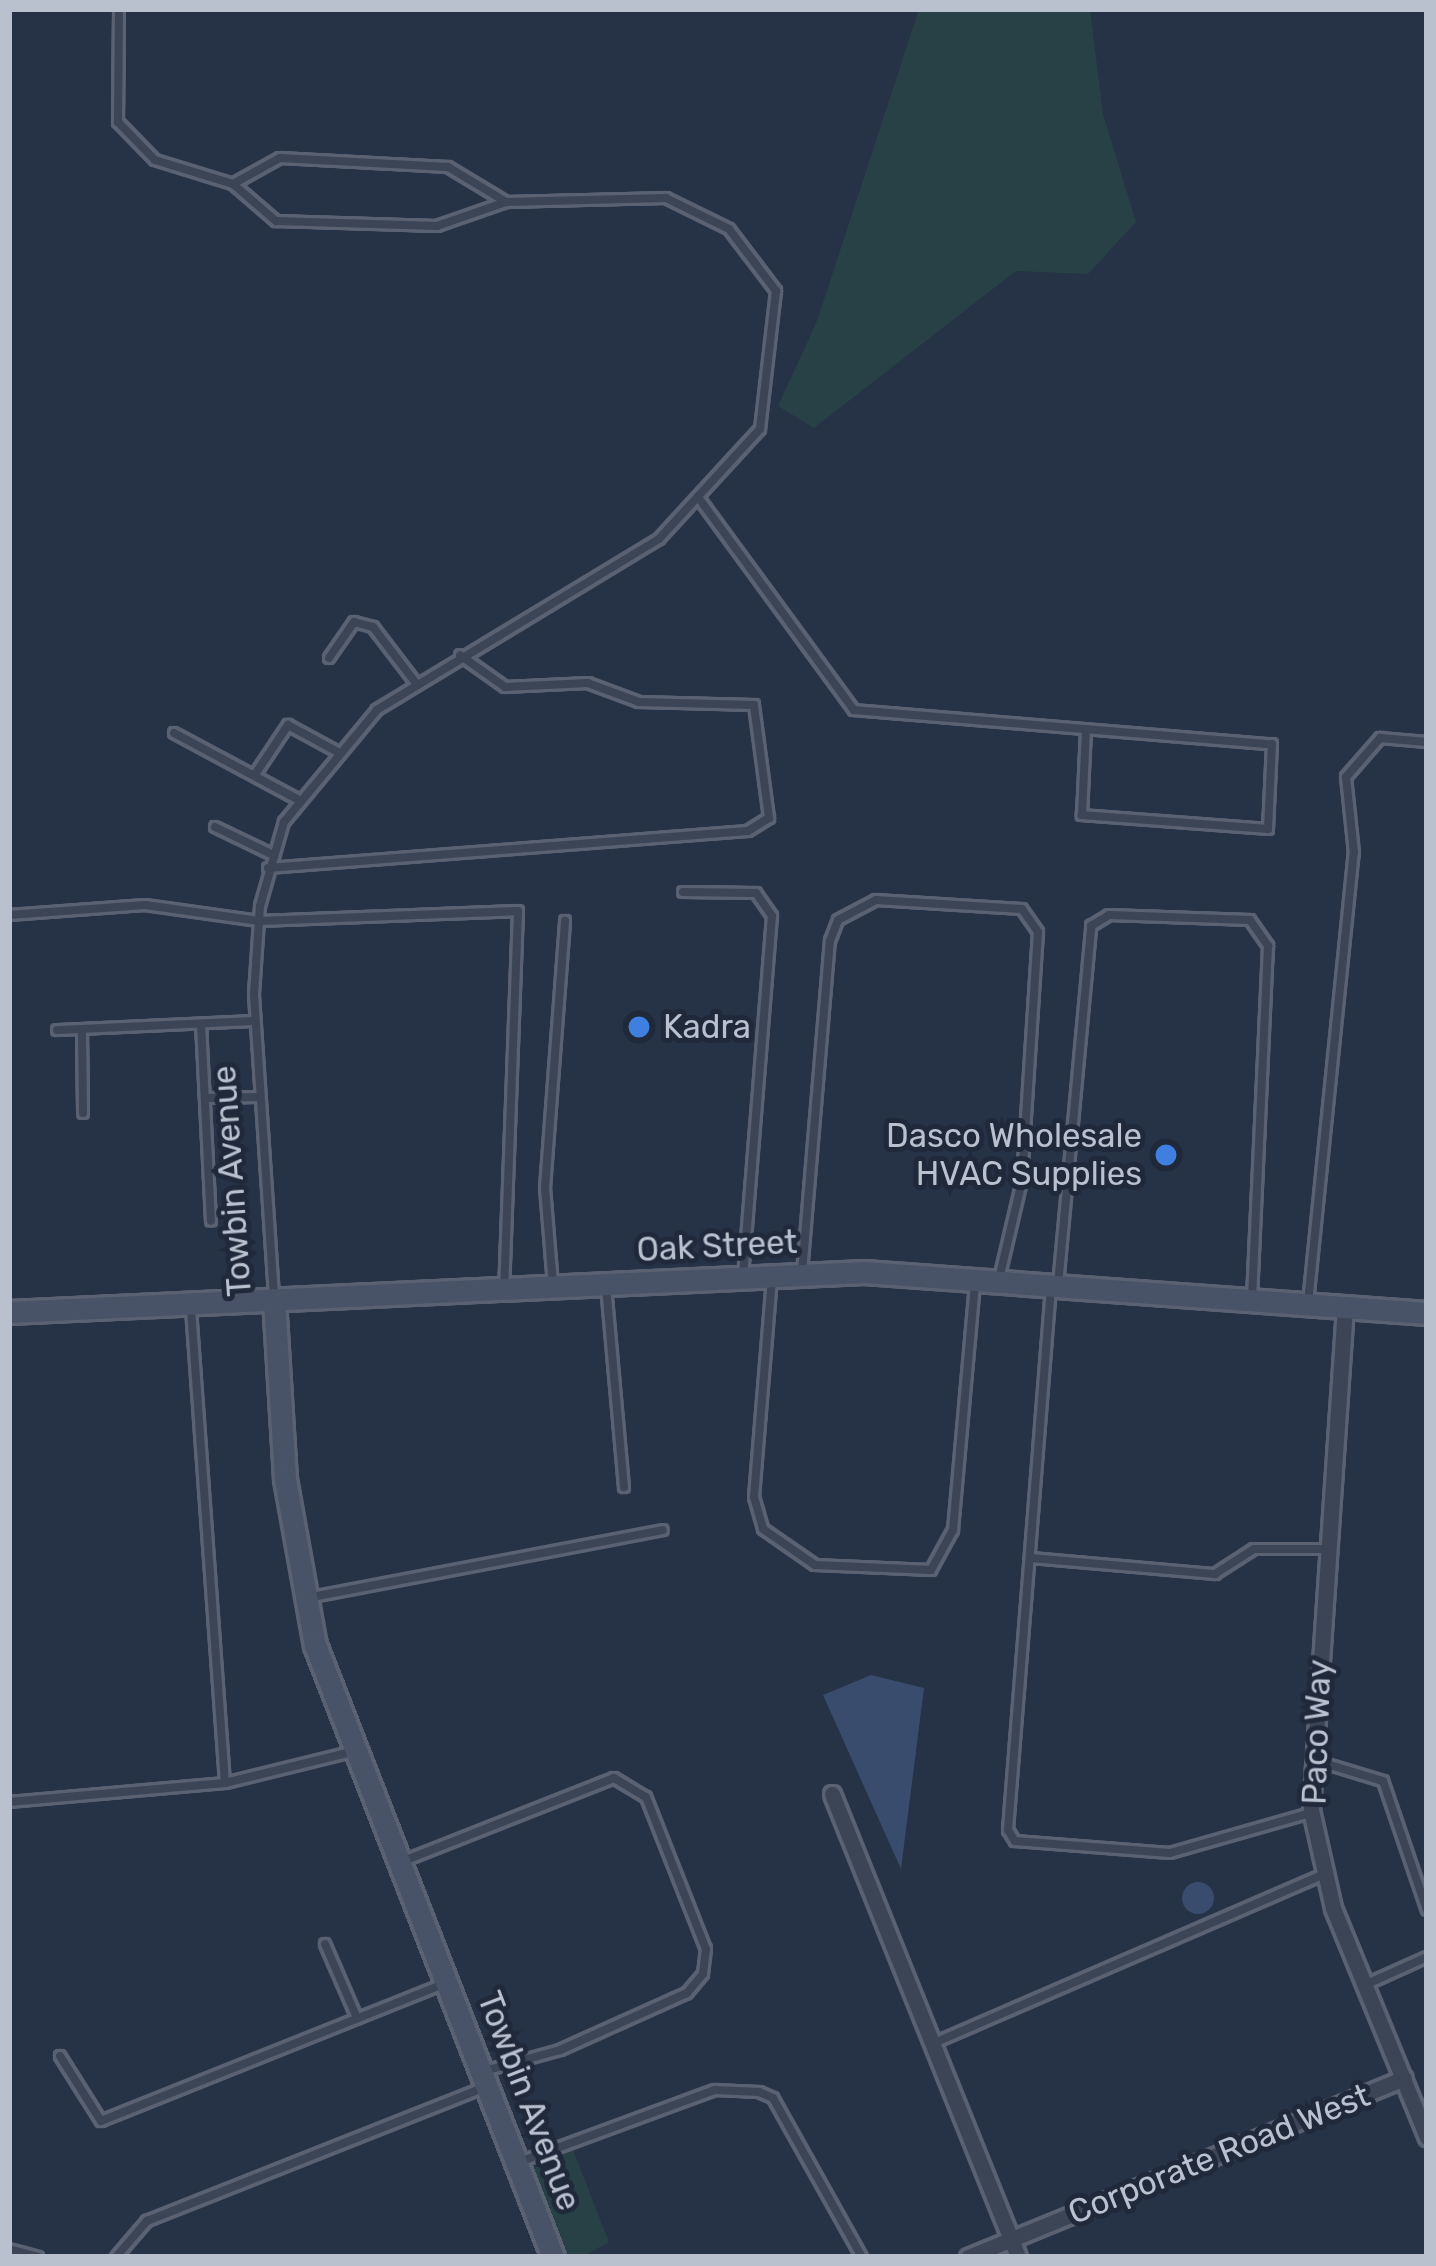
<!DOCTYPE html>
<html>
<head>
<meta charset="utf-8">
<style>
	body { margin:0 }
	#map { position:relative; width:1436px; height:2266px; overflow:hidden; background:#263245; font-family:Rubik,sans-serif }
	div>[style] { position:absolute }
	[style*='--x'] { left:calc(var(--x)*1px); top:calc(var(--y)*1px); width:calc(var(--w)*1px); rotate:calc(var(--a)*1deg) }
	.green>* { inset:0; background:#284146 }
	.water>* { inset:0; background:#3a4c6d }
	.round { border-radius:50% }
	.roads { filter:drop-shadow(3px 0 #5a6272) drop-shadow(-3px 0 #5a6272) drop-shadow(0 3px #5a6272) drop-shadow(0 -3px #5a6272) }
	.lane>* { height:8px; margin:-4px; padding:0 4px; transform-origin:4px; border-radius:4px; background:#3b4555 }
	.street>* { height:15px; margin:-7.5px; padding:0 7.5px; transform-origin:7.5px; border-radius:7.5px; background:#3b4555 }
	.secondary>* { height:21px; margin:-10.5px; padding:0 10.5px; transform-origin:10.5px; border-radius:10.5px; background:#495368 }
	.dots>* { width:33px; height:33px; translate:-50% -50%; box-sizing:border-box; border:6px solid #1f293a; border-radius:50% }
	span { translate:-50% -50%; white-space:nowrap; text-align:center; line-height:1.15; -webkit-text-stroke:10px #1f293a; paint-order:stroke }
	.poi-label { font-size:33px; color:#b9c0ce }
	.left { translate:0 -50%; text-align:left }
	.right { translate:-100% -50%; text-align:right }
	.street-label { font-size:33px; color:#b9c0ce }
	.frame { position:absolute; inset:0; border:12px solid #b9c0ce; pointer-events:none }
</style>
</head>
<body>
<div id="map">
	<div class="green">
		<div style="clip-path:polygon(919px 9px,1090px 9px,1103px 114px,1136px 222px,1088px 274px,1016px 271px,814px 428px,778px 406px,817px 321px)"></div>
		<div style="clip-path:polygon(573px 2150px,609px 2242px,582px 2257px,569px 2257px,534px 2168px)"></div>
	</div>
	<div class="water">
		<div style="clip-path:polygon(871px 1675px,924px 1688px,901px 1869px,823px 1695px)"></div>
		<div class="round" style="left:1182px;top:1882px;width:32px;height:32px"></div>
	</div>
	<div class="roads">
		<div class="lane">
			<div style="--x:119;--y:9;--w:113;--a:90.5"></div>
			<div style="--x:118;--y:122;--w:53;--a:45.8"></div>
			<div style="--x:155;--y:160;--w:82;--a:17.1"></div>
			<div style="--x:233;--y:184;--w:57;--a:40.7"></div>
			<div style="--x:276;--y:221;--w:161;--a:1.8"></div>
			<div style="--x:437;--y:226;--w:73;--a:-19.2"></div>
			<div style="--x:506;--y:202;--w:160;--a:-1.4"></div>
			<div style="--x:666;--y:198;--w:70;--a:26.2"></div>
			<div style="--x:729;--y:229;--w:78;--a:52.8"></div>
			<div style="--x:776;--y:291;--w:139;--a:96.6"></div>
			<div style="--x:760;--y:429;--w:149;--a:132.6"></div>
			<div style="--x:659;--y:539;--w:330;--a:148.8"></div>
			<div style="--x:377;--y:710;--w:146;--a:129.7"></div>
			<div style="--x:284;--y:822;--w:87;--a:105.9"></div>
			<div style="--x:260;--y:906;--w:89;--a:93.9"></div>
			<div style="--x:254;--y:995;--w:304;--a:86.2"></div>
			<div style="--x:233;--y:184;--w:54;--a:-29"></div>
			<div style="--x:280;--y:158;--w:168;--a:3.1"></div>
			<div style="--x:448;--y:167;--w:68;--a:31.1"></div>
			<div style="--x:698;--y:497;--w:264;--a:53.8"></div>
			<div style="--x:854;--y:710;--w:419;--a:4.7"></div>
			<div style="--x:1272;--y:744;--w:85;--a:92.7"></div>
			<div style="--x:1268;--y:829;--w:187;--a:-175.7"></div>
			<div style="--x:1082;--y:815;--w:86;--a:-87.3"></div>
			<div style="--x:329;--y:658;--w:44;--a:-55.2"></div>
			<div style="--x:354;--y:622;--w:20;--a:15"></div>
			<div style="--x:373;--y:627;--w:69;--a:52.6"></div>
			<div style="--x:174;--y:733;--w:142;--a:28.2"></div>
			<div style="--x:256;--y:773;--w:58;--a:-56.3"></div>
			<div style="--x:288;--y:725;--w:55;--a:28.4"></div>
			<div style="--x:215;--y:827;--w:62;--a:25.7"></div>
			<div style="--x:268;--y:868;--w:481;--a:-4.4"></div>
			<div style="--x:748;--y:831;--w:25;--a:-32"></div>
			<div style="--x:769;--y:818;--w:114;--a:-97.6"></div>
			<div style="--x:754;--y:705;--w:115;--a:-178.5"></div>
			<div style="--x:639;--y:702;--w:54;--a:-159.6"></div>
			<div style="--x:588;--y:683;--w:83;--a:177.2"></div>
			<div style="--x:505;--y:687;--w:55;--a:-144.6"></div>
			<div style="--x:683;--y:892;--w:73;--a:0.8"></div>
			<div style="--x:756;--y:893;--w:28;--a:55"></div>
			<div style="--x:772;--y:916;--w:361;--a:94.6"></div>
			<div style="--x:9;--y:915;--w:136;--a:-4.2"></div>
			<div style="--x:145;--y:905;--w:115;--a:8"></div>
			<div style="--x:259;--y:921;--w:259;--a:-2.2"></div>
			<div style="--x:518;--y:911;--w:376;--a:92.1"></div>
			<div style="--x:201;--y:1024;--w:197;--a:87.1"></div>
			<div style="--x:82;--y:1029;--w:84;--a:89.3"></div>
			<div style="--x:57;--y:1030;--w:198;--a:-2.6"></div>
			<div style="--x:205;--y:1098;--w:54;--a:-1.1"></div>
			<div style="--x:802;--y:1273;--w:333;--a:-85.2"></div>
			<div style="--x:830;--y:941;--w:22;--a:-69"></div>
			<div style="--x:838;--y:920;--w:43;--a:-27.8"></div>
			<div style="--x:876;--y:900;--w:146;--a:3.5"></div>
			<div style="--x:1022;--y:909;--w:28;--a:55"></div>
			<div style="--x:1038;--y:932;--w:250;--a:93.7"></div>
			<div style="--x:1022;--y:1181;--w:101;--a:103.2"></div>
			<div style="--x:772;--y:1278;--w:220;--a:94.7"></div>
			<div style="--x:754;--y:1497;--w:33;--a:74"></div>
			<div style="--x:763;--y:1529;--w:63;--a:34.7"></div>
			<div style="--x:815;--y:1565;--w:116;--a:2.5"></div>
			<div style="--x:931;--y:1570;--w:46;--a:-61.2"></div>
			<div style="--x:953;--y:1530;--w:247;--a:-84.9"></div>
			<div style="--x:553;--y:1285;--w:97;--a:-94.7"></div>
			<div style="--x:545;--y:1188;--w:268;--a:-85.7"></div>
			<div style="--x:1058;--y:1285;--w:361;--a:-84.7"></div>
			<div style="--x:1091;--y:926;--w:21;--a:-31"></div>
			<div style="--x:1109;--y:915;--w:141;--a:2"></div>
			<div style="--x:1250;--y:920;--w:32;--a:55"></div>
			<div style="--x:1268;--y:946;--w:352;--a:92.6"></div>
			<div style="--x:606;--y:1286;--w:202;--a:84.9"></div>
			<div style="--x:1051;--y:1287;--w:545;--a:94.53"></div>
			<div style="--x:1008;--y:1830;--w:13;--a:58"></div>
			<div style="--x:1015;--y:1841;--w:155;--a:4.4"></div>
			<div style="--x:1170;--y:1853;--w:146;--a:-15.9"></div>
			<div style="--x:1308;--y:1303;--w:452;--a:-84.2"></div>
			<div style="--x:1354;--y:853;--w:76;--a:-96"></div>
			<div style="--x:1346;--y:777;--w:52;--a:-48.9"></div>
			<div style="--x:1380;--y:738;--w:47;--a:4.9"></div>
			<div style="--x:1031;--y:1558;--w:185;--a:5"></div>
			<div style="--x:1215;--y:1574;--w:46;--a:-32.7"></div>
			<div style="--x:1254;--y:1549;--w:73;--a:0"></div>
			<div style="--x:312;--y:1597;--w:357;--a:-10.8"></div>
			<div style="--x:1317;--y:1761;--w:69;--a:16.9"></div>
			<div style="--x:1383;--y:1781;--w:136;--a:71.2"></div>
			<div style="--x:225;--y:1783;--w:130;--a:-13.8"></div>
			<div style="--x:9;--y:1802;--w:217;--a:-5"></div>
			<div style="--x:225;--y:1783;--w:478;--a:-94.1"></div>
			<div style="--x:401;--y:1862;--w:229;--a:-21.5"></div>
			<div style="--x:614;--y:1778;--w:37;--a:31"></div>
			<div style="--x:646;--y:1797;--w:163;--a:68.5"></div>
			<div style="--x:706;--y:1949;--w:25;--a:97"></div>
			<div style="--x:703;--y:1974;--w:25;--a:130"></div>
			<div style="--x:687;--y:1993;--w:139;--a:155.8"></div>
			<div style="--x:560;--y:2050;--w:78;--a:164.4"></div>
			<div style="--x:325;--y:1944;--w:81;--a:66.6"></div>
			<div style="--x:1367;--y:1984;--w:66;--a:-24.2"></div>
			<div style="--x:934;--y:2043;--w:424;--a:-23.4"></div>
			<div style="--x:60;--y:2056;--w:77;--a:57.8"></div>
			<div style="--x:101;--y:2121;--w:372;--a:-21.8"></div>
			<div style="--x:522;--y:2161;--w:206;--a:-20.2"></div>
			<div style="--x:715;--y:2090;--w:44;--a:2.6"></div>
			<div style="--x:759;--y:2092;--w:15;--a:23"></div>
			<div style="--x:773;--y:2098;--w:182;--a:60.8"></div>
			<div style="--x:9;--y:2249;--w:30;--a:15"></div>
			<div style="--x:116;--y:2257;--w:48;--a:-49.3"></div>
			<div style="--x:147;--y:2221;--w:364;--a:-21.6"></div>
		</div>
		<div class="street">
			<div style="--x:1345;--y:1307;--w:504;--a:93.87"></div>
			<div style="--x:1311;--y:1810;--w:100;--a:77.3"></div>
			<div style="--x:1333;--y:1908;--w:248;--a:67.7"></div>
			<div style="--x:832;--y:1794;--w:499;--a:68.1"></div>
			<div style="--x:968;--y:2257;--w:471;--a:-22.3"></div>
		</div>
		<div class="secondary">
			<div style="--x:274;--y:1299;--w:180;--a:86.5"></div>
			<div style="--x:285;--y:1479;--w:169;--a:79.8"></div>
			<div style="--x:315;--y:1645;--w:657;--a:68.75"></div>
			<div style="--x:9;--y:1312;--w:856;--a:-2.68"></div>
			<div style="--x:864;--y:1272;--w:564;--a:4.17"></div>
		</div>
	</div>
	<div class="dots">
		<div style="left:639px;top:1027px;background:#3f7fe0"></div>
		<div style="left:1166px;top:1155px;background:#3f7fe0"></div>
	</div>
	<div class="poi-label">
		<span class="left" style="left:663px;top:1027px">Kadra</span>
		<span class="right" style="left:1142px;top:1155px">Dasco Wholesale<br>HVAC Supplies</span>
	</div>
	<div class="street-label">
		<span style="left:232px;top:1181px;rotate:-94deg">Towbin Avenue</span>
		<span style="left:717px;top:1246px;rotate:-3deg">Oak Street</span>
		<span style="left:1317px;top:1732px;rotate:-88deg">Paco Way</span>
		<span style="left:529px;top:2101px;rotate:69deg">Towbin Avenue</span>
		<span style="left:1219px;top:2154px;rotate:-22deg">Corporate Road West</span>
	</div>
	<div class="frame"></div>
</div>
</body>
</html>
